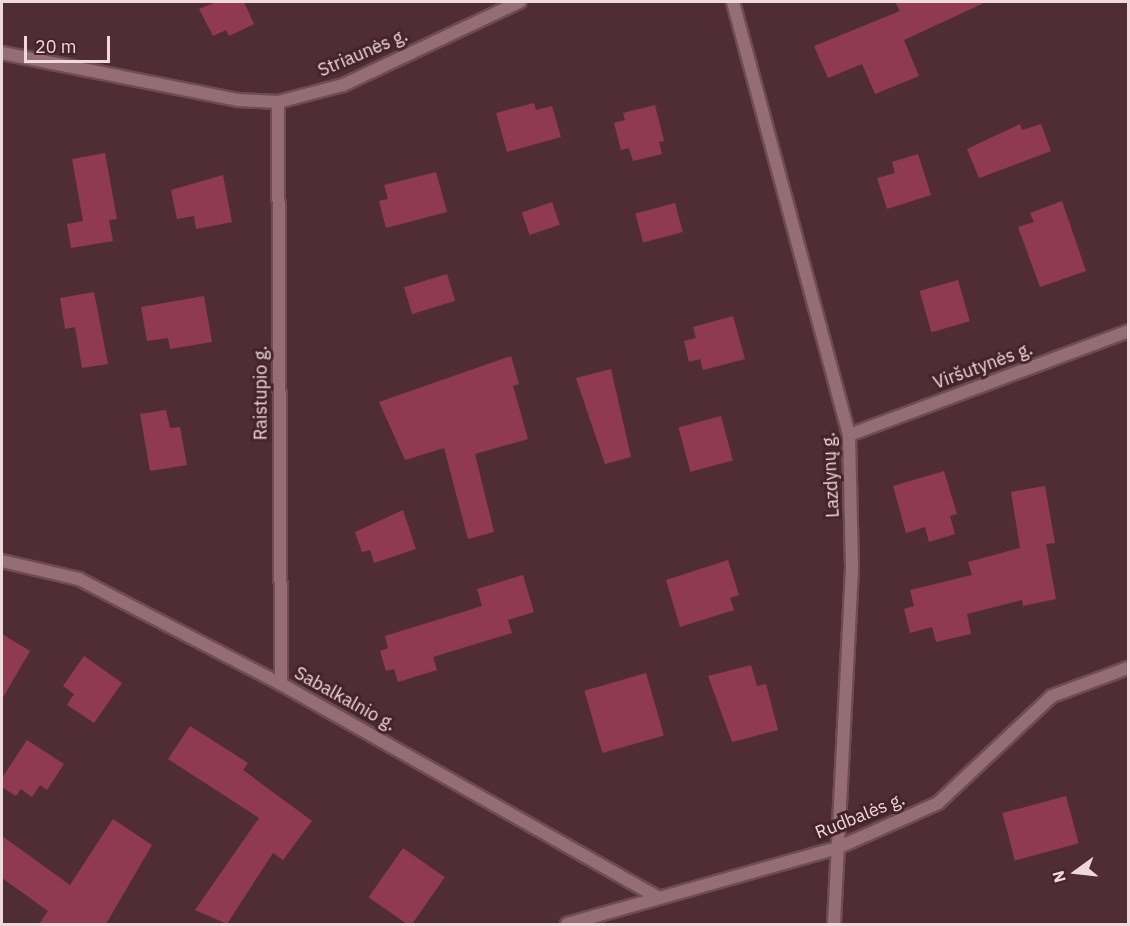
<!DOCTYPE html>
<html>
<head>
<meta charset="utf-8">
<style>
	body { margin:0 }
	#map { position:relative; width:1130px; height:926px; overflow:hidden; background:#502d35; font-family:"IBM Plex Sans",sans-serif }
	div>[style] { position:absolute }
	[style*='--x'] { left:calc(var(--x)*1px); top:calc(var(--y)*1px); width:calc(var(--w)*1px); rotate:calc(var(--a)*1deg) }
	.building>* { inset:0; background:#903a51; transform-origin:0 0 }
	.roads { filter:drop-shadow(2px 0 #6d4c53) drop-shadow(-2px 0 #6d4c53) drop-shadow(0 2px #6d4c53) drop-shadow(0 -2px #6d4c53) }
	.minor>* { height:12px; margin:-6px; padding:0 6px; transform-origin:6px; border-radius:6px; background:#956d74 }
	span { translate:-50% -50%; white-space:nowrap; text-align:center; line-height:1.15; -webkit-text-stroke:6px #45232b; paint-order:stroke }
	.street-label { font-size:18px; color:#f0d9dc }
	.frame { position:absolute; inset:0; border:3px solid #f0d9dc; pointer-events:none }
	.north { position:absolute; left:1046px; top:842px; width:60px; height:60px; -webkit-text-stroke:4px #45232b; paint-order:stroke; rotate:255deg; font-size:16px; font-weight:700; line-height:24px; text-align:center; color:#f0d9dc }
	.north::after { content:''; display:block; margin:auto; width:21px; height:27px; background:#f0d9dc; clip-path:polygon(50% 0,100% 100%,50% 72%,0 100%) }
	.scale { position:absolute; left:24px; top:36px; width:86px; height:27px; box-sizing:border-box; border:3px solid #f0d9dc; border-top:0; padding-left:8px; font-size:18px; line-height:21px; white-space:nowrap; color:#f0d9dc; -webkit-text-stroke:4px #45232b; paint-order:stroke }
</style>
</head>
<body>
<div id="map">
	<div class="building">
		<div style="clip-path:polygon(216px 2px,244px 2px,254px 24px,229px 36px,226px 30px,213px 36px,199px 9px)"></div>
		<div style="clip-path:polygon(895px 2px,986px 2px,904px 40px,919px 76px,875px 94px,862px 64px,828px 78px,814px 46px,900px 11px)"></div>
		<div style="clip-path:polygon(534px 103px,536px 110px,552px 106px,561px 137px,507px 152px,496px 113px)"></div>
		<div style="clip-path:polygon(655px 105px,664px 141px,659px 142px,662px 154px,633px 161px,629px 148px,621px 150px,614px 123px,625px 120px,623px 113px)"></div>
		<div style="clip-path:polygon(1020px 124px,1022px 130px,1041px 124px,1051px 151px,979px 178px,967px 149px)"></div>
		<div style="clip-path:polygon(105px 153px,117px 219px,109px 220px,113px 241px,71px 248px,67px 224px,83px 221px,72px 159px)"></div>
		<div style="clip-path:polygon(918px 154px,931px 195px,887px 209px,877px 178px,895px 173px,892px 162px)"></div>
		<div style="clip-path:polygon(436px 172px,447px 212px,386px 228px,379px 201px,388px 199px,384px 185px)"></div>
		<div style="clip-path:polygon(223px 175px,232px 222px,196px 229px,194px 216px,177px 219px,171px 190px)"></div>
		<div style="clip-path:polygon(1062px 201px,1086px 271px,1040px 287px,1018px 227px,1034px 222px,1030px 213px)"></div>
		<div style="left:552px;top:202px;width:24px;height:32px;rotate:71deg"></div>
		<div style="left:675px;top:203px;width:30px;height:41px;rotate:75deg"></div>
		<div style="left:447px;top:274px;width:28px;height:45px;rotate:73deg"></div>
		<div style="left:958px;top:280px;width:43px;height:40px;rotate:74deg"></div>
		<div style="clip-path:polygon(94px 292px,108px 364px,82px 368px,75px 327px,65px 329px,60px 298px)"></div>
		<div style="clip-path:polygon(204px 296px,212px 342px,170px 349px,168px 338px,147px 341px,141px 307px)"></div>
		<div style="clip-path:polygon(733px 316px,745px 359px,703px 370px,700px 359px,689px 362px,684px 341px,696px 338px,693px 327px)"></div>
		<div style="clip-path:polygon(511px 356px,519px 384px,513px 386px,528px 439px,475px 454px,494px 532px,468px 539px,444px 448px,405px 460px,379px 402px)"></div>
		<div style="clip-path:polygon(611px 369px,631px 457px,605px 464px,576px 378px)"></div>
		<div style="clip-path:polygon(166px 410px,170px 428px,180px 427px,187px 465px,150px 471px,140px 414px)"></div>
		<div style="left:721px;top:416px;width:46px;height:44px;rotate:75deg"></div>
		<div style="clip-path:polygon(944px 471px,957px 514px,950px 516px,955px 534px,929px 542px,925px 527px,906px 533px,893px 486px)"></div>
		<div style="clip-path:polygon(1045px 486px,1055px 543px,1046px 544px,1056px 599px,1023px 606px,1022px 600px,967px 614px,971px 634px,936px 642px,932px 627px,910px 633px,904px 609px,914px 606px,910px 590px,972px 575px,968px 562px,1020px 548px,1011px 492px)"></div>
		<div style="clip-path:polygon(403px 510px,416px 549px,374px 563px,370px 550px,362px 552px,355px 532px)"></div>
		<div style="clip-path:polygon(728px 560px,739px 595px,730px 598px,734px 610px,680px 627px,666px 580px)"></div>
		<div style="clip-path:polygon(523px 575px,534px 612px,508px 620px,512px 633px,433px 657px,437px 670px,398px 682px,394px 669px,386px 671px,380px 651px,388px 648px,385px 636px,482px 606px,477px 589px)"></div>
		<div style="clip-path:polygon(2px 634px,30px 651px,2px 699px)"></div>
		<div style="clip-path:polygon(84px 656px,122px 683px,94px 723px,67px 705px,74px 694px,63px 686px)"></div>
		<div style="clip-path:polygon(751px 665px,757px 686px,766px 684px,778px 730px,732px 742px,708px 676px)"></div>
		<div style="left:646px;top:673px;width:65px;height:64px;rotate:74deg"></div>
		<div style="clip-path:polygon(190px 726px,248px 763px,243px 770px,312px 821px,283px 860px,273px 853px,227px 924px,195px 910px,259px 818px,168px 759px)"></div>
		<div style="clip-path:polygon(27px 740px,64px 764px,47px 790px,40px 785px,32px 797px,21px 789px,16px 796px,2px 787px,2px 778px)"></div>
		<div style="left:1066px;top:796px;width:49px;height:66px;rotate:75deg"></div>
		<div style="clip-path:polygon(113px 819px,152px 845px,106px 924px,39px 924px,48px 911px,2px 878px,2px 836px,70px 885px)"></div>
		<div style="left:403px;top:848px;width:51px;height:60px;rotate:35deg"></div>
	</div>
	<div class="roads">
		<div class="minor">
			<div style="--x:733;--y:2;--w:448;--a:75"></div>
			<div style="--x:849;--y:435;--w:133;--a:88.7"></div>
			<div style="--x:852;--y:568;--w:356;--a:92.9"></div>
			<div style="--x:2;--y:53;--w:241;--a:11.3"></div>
			<div style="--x:238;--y:100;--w:40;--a:2.9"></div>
			<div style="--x:278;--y:102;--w:67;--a:-14.7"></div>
			<div style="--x:343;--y:85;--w:195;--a:-25.2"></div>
			<div style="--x:278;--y:102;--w:582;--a:89.7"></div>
			<div style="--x:849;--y:435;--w:298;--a:-20.4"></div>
			<div style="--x:2;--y:561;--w:79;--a:13.2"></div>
			<div style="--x:79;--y:579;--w:228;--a:27.5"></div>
			<div style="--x:281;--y:684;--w:433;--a:29.5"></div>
			<div style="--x:567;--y:924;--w:280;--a:-15.7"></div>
			<div style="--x:837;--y:848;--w:111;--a:-24"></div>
			<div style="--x:938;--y:803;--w:156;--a:-43.2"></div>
			<div style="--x:1052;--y:696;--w:81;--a:-20.2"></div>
		</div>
	</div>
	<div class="street-label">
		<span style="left:363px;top:53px;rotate:-23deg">Striaunės g.</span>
		<span style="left:983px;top:366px;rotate:-20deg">Viršutynės g.</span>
		<span style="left:261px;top:393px;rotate:-90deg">Raistupio g.</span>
		<span style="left:831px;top:475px;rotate:-93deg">Lazdynų g.</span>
		<span style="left:345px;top:699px;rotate:29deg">Sabalkalnio g.</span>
		<span style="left:860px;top:816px;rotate:-22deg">Rudbalės g.</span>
	</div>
	<div class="frame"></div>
	<div class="north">N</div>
	<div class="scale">20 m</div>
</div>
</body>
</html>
